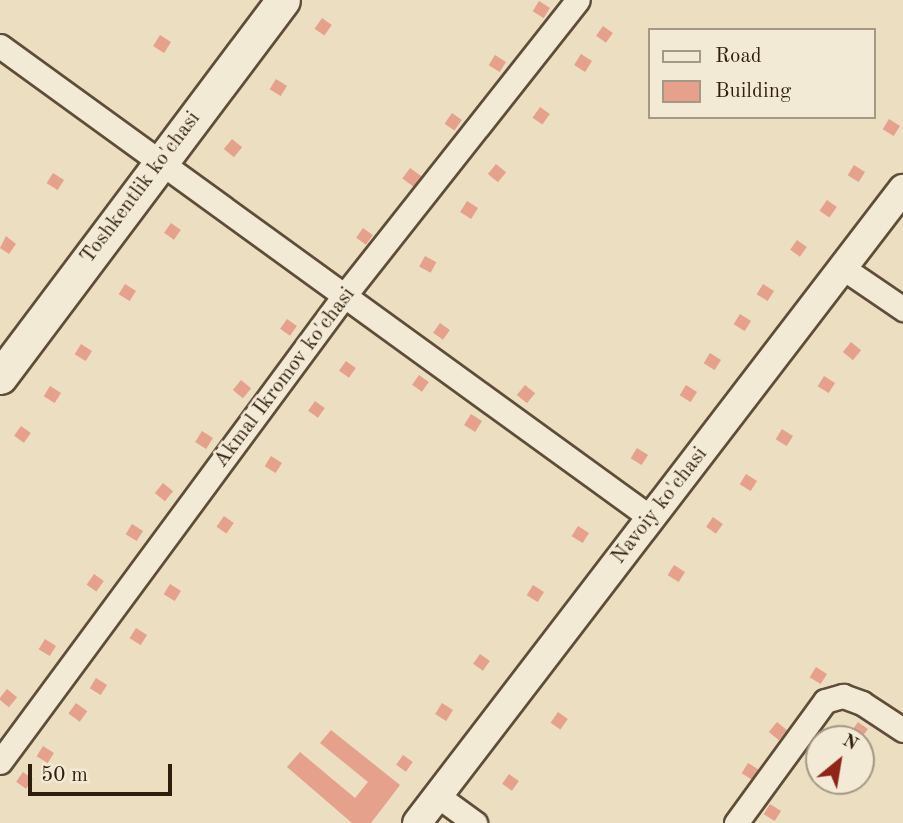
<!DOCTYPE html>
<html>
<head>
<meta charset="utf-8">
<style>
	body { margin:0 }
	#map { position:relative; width:903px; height:823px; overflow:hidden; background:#ecdec0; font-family:"Old Standard TT",serif }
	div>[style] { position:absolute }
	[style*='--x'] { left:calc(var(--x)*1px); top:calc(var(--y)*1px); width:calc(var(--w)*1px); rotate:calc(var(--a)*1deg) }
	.building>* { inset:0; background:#e5a18b; transform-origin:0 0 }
	.roads { filter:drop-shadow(2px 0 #5e4e39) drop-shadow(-2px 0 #5e4e39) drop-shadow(0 2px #5e4e39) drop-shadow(0 -2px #5e4e39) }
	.minor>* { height:23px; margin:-11.5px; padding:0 11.5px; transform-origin:11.5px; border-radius:11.5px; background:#f3ead6 }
	.tertiary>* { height:28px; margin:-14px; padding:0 14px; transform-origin:14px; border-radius:14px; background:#f3ead6 }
	.secondary>* { height:33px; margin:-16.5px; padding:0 16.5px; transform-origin:16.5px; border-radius:16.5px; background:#f3ead6 }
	span { translate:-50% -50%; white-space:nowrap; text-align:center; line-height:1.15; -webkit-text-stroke:5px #f3ead6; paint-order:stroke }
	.street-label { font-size:21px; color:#2f1e0c }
	.legend { position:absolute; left:648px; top:28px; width:228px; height:91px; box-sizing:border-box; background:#f3ead6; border:2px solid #a59885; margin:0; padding:9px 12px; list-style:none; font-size:21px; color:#2f1e0c }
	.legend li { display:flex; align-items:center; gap:14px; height:35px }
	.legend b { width:35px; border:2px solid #a59885 }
	.north { position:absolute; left:805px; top:725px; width:70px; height:70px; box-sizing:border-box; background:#f3ead6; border:2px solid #a59885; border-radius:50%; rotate:30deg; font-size:19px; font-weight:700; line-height:28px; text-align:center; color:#2f1e0c }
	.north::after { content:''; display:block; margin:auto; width:24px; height:32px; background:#8f2418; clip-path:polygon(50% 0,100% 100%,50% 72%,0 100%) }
	.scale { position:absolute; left:28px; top:764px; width:144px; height:32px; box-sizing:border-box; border:4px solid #2f1e0c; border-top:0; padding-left:9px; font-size:21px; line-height:24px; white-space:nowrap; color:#2f1e0c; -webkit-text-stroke:5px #f3ead6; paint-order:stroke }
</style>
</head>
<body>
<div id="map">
	<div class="building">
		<div style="left:539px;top:1px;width:13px;height:12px;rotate:32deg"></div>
		<div style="left:322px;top:18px;width:12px;height:13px;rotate:35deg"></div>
		<div style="left:603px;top:26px;width:12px;height:12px;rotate:35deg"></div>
		<div style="left:160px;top:35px;width:13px;height:13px;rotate:32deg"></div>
		<div style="left:581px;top:54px;width:13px;height:13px;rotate:32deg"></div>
		<div style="left:495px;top:55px;width:13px;height:12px;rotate:32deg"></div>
		<div style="left:276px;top:79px;width:13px;height:12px;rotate:32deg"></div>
		<div style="left:540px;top:107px;width:12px;height:13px;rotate:35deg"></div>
		<div style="left:452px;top:113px;width:12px;height:13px;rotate:35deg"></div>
		<div style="left:889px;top:119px;width:13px;height:12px;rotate:32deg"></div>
		<div style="left:232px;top:139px;width:13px;height:13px;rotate:39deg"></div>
		<div style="left:496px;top:164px;width:13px;height:13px;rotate:39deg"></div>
		<div style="left:854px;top:165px;width:13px;height:12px;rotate:32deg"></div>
		<div style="left:410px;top:168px;width:14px;height:13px;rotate:36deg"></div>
		<div style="left:53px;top:173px;width:13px;height:12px;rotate:32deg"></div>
		<div style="left:827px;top:200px;width:12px;height:13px;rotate:35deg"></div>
		<div style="left:467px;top:201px;width:13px;height:13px;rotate:32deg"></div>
		<div style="left:171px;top:223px;width:12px;height:12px;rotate:35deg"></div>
		<div style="left:363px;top:228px;width:12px;height:12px;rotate:35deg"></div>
		<div style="clip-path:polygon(6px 236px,16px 244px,9px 254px,0 248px)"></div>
		<div style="left:797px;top:240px;width:12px;height:12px;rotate:35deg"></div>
		<div style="left:425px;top:256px;width:13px;height:12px;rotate:29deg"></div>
		<div style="left:125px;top:284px;width:13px;height:12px;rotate:32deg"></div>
		<div style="left:763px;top:284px;width:13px;height:12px;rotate:32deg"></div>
		<div style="left:740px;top:314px;width:13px;height:12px;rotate:32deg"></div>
		<div style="left:287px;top:319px;width:12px;height:12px;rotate:35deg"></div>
		<div style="left:440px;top:323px;width:12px;height:12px;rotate:35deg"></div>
		<div style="left:851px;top:342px;width:13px;height:13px;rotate:39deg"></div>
		<div style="left:81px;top:344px;width:13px;height:12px;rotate:32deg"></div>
		<div style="left:710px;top:353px;width:13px;height:12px;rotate:32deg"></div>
		<div style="left:346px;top:361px;width:12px;height:12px;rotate:35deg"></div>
		<div style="left:419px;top:375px;width:12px;height:12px;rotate:35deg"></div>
		<div style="left:824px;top:376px;width:13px;height:12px;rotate:32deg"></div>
		<div style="left:241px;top:380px;width:13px;height:13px;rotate:39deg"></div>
		<div style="left:525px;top:385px;width:13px;height:13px;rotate:39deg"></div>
		<div style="left:686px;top:385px;width:13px;height:12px;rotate:32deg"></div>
		<div style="left:50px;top:386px;width:13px;height:12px;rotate:32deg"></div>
		<div style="left:315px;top:401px;width:12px;height:12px;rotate:35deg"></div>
		<div style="left:471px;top:414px;width:13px;height:13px;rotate:32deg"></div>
		<div style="left:21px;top:426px;width:12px;height:12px;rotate:35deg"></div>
		<div style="left:782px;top:429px;width:13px;height:12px;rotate:32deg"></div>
		<div style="left:202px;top:431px;width:13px;height:13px;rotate:32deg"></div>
		<div style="left:637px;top:448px;width:13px;height:12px;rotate:32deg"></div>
		<div style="left:271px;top:456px;width:13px;height:12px;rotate:32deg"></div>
		<div style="left:746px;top:474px;width:13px;height:12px;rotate:32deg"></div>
		<div style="left:163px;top:483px;width:13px;height:13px;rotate:39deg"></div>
		<div style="left:224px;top:516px;width:12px;height:13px;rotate:35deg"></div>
		<div style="left:713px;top:517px;width:12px;height:12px;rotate:35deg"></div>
		<div style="left:132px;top:524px;width:13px;height:12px;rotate:32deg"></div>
		<div style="left:578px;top:526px;width:13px;height:12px;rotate:32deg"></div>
		<div style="left:674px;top:565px;width:13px;height:12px;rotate:32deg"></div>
		<div style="left:94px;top:574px;width:12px;height:13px;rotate:35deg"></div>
		<div style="left:170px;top:584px;width:13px;height:12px;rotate:32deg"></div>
		<div style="left:533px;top:585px;width:13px;height:12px;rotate:32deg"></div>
		<div style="left:136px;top:628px;width:13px;height:12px;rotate:32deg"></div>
		<div style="left:45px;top:639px;width:13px;height:12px;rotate:32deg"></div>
		<div style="left:480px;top:654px;width:12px;height:12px;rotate:35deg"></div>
		<div style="left:816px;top:667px;width:13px;height:12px;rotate:32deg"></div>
		<div style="left:96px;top:678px;width:13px;height:12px;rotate:32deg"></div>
		<div style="left:7px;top:689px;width:13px;height:13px;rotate:39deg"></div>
		<div style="left:76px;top:703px;width:14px;height:13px;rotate:36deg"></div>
		<div style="left:442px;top:703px;width:13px;height:13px;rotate:32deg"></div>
		<div style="left:558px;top:712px;width:12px;height:13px;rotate:35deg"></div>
		<div style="left:777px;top:722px;width:13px;height:13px;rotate:39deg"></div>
		<div style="left:858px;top:722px;width:12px;height:12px;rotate:35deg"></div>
		<div style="clip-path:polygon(331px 730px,400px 785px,371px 823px,352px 823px,287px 767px,300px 752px,355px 798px,368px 782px,320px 743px)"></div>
		<div style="left:43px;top:746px;width:13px;height:12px;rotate:32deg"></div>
		<div style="left:403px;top:755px;width:12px;height:12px;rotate:35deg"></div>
		<div style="left:748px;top:763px;width:13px;height:12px;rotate:32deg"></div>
		<div style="left:23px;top:772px;width:12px;height:12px;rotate:35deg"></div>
		<div style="left:509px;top:774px;width:12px;height:12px;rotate:35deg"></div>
		<div style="left:770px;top:804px;width:13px;height:12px;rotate:32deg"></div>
	</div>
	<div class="roads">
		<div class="minor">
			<div style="--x:0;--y:46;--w:804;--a:35.94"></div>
			<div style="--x:843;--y:268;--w:73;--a:34.3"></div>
			<div style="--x:0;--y:762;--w:579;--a:-53.57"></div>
			<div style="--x:344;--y:296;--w:377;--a:-51.7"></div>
			<div style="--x:438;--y:796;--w:46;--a:36.1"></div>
			<div style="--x:736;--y:823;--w:151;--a:-53.9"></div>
			<div style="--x:825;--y:701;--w:19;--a:-16"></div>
			<div style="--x:843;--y:696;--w:20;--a:20"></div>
			<div style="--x:862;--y:703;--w:49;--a:33.4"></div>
		</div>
		<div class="tertiary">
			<div style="--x:417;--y:823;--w:799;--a:-52.53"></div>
		</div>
		<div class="secondary">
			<div style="--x:0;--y:377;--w:471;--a:-53.1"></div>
		</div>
	</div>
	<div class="street-label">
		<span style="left:141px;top:188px;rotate:-53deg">Toshkentlik ko'chasi</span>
		<span style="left:285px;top:378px;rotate:-53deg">Akmal Ikromov ko'chasi</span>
		<span style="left:660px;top:506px;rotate:-52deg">Navoiy ko'chasi</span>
	</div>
	<ul class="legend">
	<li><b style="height:9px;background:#f3ead6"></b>Road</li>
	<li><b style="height:19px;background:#e5a18b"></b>Building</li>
	</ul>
	<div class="north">N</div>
	<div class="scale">50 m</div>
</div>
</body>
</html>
